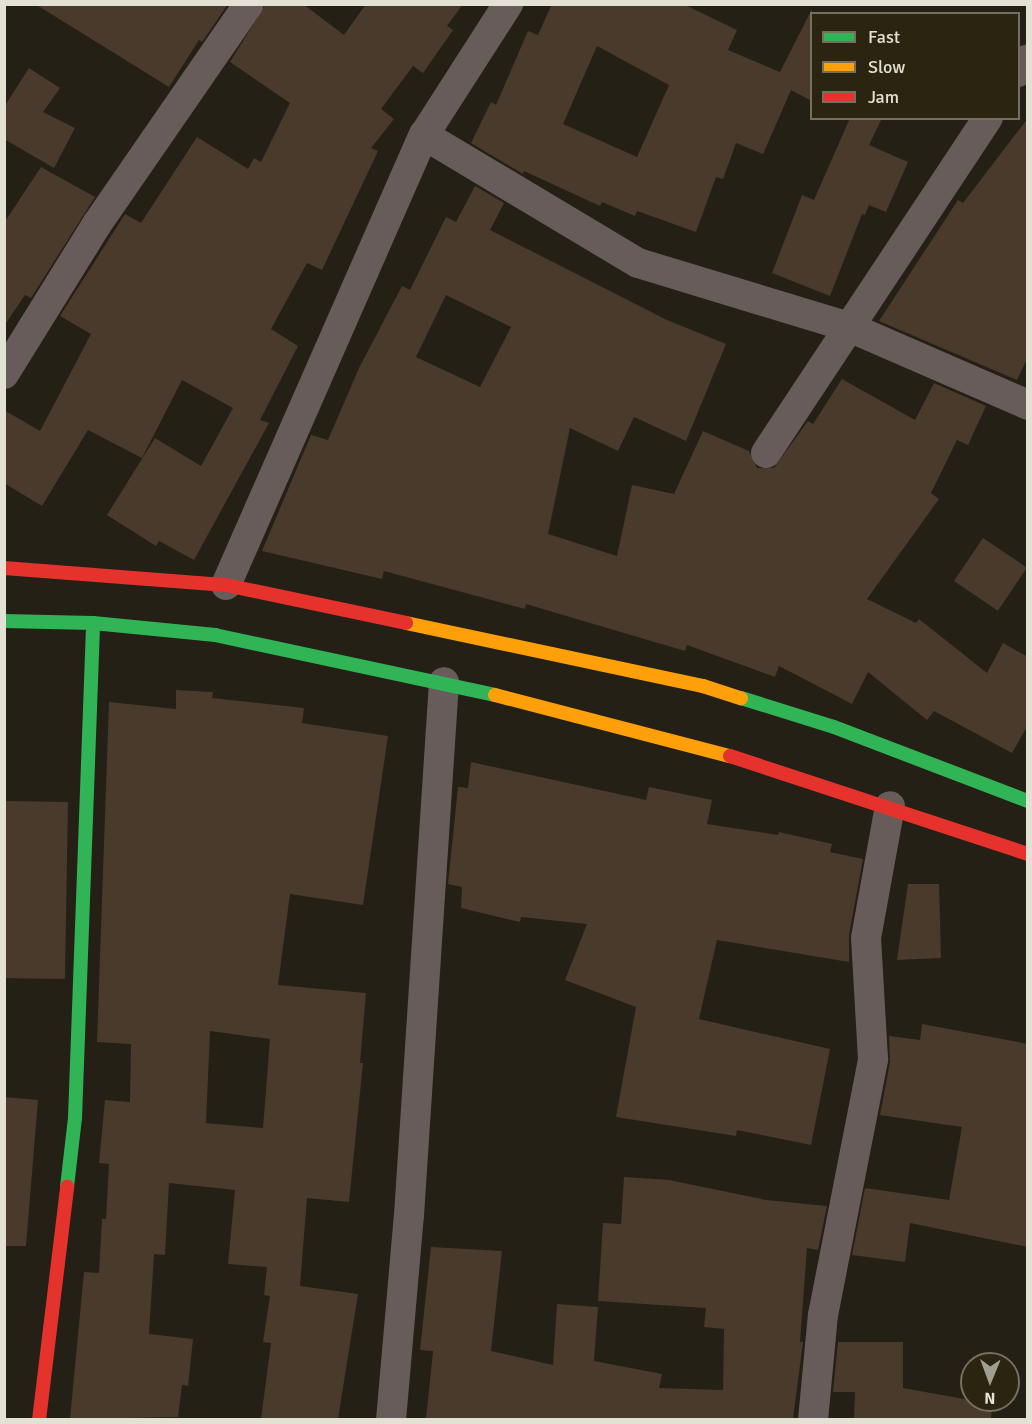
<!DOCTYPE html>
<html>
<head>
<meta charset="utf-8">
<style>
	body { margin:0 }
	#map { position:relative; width:1032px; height:1424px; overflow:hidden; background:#242016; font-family:Signika,sans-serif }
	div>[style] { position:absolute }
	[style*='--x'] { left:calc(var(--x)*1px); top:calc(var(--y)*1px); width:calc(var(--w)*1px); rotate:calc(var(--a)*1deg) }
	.building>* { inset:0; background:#493a2b; transform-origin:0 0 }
	.street>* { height:30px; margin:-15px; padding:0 15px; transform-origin:15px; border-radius:15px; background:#685c5b }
	.fast>* { height:14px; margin:-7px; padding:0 7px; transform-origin:7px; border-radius:7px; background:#30b455 }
	.slow>* { height:14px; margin:-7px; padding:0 7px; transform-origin:7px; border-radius:7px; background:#ff9f0a }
	.jam>* { height:14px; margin:-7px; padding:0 7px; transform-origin:7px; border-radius:7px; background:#e5322d }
	span { translate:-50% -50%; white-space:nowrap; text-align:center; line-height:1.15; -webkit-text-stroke:5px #2a2410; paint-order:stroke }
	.frame { position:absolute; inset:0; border:6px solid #e3e0d4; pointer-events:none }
	.legend { position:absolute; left:810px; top:12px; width:210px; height:108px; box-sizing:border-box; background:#2a2410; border:2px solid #746f5e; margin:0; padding:8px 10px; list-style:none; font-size:18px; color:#e3e0d4 }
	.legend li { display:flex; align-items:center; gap:12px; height:30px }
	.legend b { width:30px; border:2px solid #746f5e }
	.north { position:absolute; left:960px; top:1352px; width:60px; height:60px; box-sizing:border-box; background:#2a2410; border:2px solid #746f5e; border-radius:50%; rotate:181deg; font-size:16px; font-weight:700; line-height:24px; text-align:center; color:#e3e0d4 }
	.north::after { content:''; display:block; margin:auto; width:21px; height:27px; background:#a09d92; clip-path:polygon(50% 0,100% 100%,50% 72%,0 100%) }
</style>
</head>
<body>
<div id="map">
	<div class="building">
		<div style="clip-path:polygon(35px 4px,228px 4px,202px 42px,199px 40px,169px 87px)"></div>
		<div style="clip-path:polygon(266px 4px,303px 4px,344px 35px,366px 4px,463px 4px,447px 26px,453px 30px,423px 73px,413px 66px,381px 109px,394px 119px,371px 148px,378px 151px,322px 270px,307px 263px,271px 329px,298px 346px,260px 420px,269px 423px,194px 560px,159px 541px,156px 546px,107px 515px,155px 438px,201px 466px,233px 408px,182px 380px,142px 458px,88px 430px,42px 506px,4px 483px,4px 410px,40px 431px,91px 334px,60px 316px,125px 214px,141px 223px,197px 137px,248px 169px,254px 158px,261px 162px,290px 103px,230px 62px)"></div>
		<div style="clip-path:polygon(evenodd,552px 4px,683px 4px,737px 30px,728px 50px,780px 72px,812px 9px,812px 101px,791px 90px,763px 154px,736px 143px,723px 179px,716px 177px,696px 232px,637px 211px,635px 216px,602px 202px,600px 206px,524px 171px,523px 174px,471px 143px,491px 102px,496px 105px,528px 31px,538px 35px,552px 4px,597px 46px,669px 85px,637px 157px,563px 124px,597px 46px)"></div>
		<div style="clip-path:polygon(29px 68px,60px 88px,43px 112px,75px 128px,54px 168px,4px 139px,4px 107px)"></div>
		<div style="clip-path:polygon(850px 118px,882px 118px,869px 145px,908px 162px,886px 212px,869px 205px,865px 215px,862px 214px,830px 296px,772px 273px,802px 195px,814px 200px)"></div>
		<div style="clip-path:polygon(1028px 118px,1028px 357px,1017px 380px,879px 321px,958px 200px,963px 203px)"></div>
		<div style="clip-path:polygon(41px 167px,95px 197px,31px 298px,25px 295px,4px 326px,4px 223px)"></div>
		<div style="clip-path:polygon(evenodd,475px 186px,504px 203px,490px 230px,667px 320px,726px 344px,686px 441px,634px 417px,618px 451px,570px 428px,548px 534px,617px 556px,632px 485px,674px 494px,703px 431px,749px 451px,757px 468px,774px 468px,808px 421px,813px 424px,842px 379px,915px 420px,934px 383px,986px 406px,968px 445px,957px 440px,931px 493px,939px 499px,867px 599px,916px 623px,919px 619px,987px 673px,1003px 643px,1028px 657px,1028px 725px,1012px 753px,934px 711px,927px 720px,868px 672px,852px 704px,779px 666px,775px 677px,687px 645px,685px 651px,526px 604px,525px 609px,384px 571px,382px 579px,262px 551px,311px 435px,328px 440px,359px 368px,402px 286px,410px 290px,446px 217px,456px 222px,475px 186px,446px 295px,511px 327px,480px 387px,416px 357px,446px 295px)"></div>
		<div style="left:983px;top:538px;width:53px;height:52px;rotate:34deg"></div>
		<div style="clip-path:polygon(evenodd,176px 690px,213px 692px,212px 698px,304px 708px,302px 723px,388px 736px,363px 905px,290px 894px,278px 985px,366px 993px,360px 1063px,363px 1063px,349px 1202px,307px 1198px,300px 1286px,358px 1294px,338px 1419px,261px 1419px,271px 1343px,263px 1342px,270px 1296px,264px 1295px,267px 1267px,228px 1264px,235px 1190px,169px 1183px,165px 1255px,154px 1254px,149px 1334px,193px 1339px,188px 1386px,182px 1385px,178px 1417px,70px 1419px,84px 1272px,99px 1273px,102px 1219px,106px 1219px,109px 1164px,99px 1163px,105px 1100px,130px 1102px,131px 1044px,97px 1042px,109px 702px,176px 709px,176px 690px,210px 1031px,270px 1039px,263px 1128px,206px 1123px,210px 1031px)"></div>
		<div style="clip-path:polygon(471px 762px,646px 800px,649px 787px,712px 800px,707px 824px,778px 835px,779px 832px,832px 844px,830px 852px,863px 859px,849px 935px,849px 962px,717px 940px,699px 1019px,830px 1049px,811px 1145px,737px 1130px,736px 1136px,616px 1117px,636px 1007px,565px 980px,587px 924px,521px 917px,520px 922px,461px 908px,462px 887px,448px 884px,458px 787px,468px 788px)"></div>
		<div style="left:4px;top:801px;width:64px;height:177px;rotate:1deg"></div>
		<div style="clip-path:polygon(908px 884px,939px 884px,941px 958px,897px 960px)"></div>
		<div style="clip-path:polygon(922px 1024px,1028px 1044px,1028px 1247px,910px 1223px,905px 1262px,852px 1255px,865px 1188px,949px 1200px,962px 1127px,880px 1115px,890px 1062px,889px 1036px,920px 1040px)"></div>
		<div style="clip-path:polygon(4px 1097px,38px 1100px,26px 1246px,4px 1246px)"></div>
		<div style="clip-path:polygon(624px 1177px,669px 1180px,766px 1200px,827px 1206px,818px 1250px,807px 1248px,800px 1342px,803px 1342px,793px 1419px,426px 1419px,433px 1351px,420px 1350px,431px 1247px,502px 1251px,491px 1351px,553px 1365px,557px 1304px,598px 1307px,594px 1361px,662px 1374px,659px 1388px,723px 1390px,724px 1329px,704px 1327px,706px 1308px,598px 1301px,603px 1223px,621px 1224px)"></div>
		<div style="clip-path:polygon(838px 1342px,903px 1342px,903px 1388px,992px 1404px,991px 1419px,854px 1419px,855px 1392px,833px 1392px)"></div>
	</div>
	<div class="street">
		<div style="--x:1018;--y:72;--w:16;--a:-52"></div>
		<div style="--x:424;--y:135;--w:249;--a:30.9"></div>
		<div style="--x:638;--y:263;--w:220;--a:16.9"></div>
		<div style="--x:849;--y:327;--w:195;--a:23.5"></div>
		<div style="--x:4;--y:374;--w:176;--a:-58.2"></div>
		<div style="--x:97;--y:224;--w:267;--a:-55.4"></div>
		<div style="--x:766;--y:453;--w:402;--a:-56.5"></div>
		<div style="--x:226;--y:585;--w:492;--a:-66.3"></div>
		<div style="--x:424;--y:135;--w:156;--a:-57.3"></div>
		<div style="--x:391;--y:1420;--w:206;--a:-85"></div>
		<div style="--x:409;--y:1215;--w:534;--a:-86.24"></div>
		<div style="--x:813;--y:1420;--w:105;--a:-84.6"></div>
		<div style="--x:823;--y:1315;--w:261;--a:-78.9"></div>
		<div style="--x:873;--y:1059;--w:121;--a:-93.3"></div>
		<div style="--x:866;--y:938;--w:134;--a:-79.7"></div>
	</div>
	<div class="fast">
		<div style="--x:4;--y:621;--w:89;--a:1.3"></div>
		<div style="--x:93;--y:623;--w:123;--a:5.6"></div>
		<div style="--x:215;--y:635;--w:286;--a:12.1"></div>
		<div style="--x:741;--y:698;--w:97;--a:17.3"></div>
		<div style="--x:834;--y:727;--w:208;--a:20.9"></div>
		<div style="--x:67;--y:1187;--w:69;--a:-83.4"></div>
		<div style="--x:75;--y:1118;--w:495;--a:-87.9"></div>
	</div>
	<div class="slow">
		<div style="--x:406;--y:623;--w:304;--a:12"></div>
		<div style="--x:703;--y:686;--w:40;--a:18"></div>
		<div style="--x:495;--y:695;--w:243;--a:14.6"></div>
	</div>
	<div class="jam">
		<div style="--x:4;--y:568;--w:223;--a:4.4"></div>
		<div style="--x:226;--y:585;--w:184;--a:11.9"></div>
		<div style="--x:730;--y:756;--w:314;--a:18.2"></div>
		<div style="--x:39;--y:1420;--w:235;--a:-83.1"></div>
	</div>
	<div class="frame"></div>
	<ul class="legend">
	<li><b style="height:8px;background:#30b455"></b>Fast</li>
	<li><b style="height:8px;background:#ff9f0a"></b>Slow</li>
	<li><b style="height:8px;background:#e5322d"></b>Jam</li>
	</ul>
	<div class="north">N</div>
</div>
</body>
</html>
